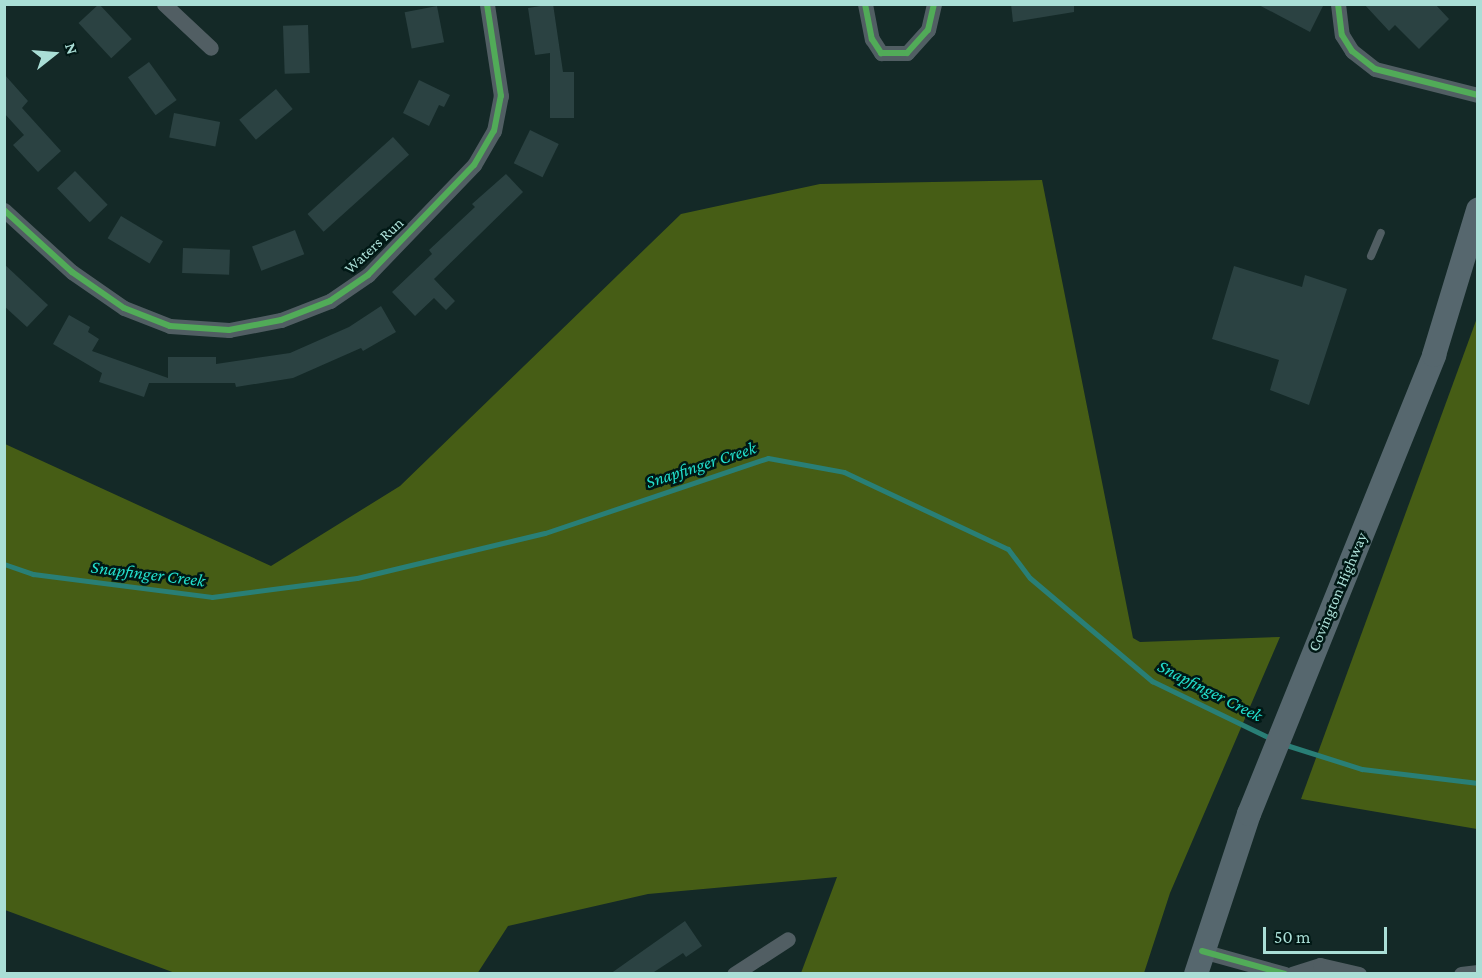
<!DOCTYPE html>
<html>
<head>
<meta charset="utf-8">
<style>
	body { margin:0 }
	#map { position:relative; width:1482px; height:978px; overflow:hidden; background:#142927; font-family:"Crimson Pro",serif }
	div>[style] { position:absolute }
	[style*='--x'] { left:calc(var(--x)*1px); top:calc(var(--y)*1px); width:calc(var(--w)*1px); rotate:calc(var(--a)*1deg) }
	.forest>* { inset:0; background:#465d15 }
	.stream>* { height:5px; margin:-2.5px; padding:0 2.5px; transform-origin:2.5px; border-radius:2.5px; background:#297f76 }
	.building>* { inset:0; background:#2b4242; transform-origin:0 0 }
	.service>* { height:8px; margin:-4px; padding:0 4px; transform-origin:4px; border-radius:4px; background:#515e63 }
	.minor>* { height:15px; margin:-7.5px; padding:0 7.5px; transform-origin:7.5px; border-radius:7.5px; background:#515e63 }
	.primary>* { height:24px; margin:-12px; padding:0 12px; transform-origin:12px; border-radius:12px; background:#56676e }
	.cycleway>* { height:6px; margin:-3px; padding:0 3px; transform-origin:3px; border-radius:3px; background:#51ab58 }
	span { translate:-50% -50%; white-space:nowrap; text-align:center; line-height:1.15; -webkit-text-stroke:5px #011815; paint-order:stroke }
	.street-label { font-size:16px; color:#aaded6 }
	.water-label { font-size:18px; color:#22decc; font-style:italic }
	.frame { position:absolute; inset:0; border:6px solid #aaded6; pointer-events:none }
	.north { position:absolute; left:24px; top:24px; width:60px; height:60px; -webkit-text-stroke:4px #011815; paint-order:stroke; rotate:73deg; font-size:16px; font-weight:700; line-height:24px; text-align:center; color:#aaded6 }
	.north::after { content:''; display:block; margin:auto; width:21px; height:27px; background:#aaded6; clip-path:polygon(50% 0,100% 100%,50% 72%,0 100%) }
	.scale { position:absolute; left:1263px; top:927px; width:124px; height:27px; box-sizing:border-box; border:3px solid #aaded6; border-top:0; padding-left:8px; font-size:18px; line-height:21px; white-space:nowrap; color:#aaded6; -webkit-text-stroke:4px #011815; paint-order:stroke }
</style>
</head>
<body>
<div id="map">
	<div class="forest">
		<div style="clip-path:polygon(1042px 180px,1133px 638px,1140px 642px,1280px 637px,1170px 893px,1144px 973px,801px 973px,837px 877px,648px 894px,508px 926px,477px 974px,175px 973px,5px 910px,5px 444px,271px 566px,400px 486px,681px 214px,820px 184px)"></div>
		<div style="clip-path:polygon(1477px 318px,1477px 829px,1301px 799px)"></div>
	</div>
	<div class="stream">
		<div style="--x:4;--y:564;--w:31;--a:19"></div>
		<div style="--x:33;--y:574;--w:180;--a:7.3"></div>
		<div style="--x:212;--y:597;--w:146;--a:-7.5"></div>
		<div style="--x:357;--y:578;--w:193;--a:-13.5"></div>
		<div style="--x:545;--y:533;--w:235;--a:-18.6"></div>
		<div style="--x:768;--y:458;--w:77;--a:10.4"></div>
		<div style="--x:844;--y:472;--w:181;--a:25.2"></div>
		<div style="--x:1008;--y:549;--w:36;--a:53"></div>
		<div style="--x:1030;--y:578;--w:160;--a:40.2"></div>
		<div style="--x:1152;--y:681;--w:133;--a:25.8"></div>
		<div style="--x:1283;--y:744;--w:83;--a:17.6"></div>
		<div style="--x:1362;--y:769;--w:117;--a:6.9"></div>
	</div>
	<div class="building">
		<div style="left:99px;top:4px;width:48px;height:28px;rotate:47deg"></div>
		<div style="clip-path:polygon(553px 4px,563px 72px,574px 72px,574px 118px,550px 118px,550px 53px,535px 55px,528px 8px)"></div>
		<div style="clip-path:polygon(1011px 4px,1074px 4px,1074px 12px,1013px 22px)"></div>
		<div style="clip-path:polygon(1257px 4px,1324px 4px,1310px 32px)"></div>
		<div style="clip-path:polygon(1364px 4px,1435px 4px,1449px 19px,1419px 49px,1395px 25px,1389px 31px)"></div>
		<div style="left:437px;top:6px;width:37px;height:33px;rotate:79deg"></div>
		<div style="left:308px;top:25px;width:48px;height:25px;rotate:88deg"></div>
		<div style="left:149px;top:62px;width:47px;height:26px;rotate:54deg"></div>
		<div style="clip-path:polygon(4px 74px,28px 101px,22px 108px,61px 151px,38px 172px,13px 145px,24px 135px,4px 113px)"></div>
		<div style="clip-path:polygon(419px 80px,450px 95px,444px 107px,439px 105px,429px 126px,403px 113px)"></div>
		<div style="left:276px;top:89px;width:26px;height:48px;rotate:50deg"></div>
		<div style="left:174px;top:113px;width:47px;height:25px;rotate:11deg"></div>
		<div style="left:530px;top:130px;width:32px;height:37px;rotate:26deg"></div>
		<div style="left:393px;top:137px;width:24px;height:115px;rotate:48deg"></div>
		<div style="left:75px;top:171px;width:47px;height:25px;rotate:46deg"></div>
		<div style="clip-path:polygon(506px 174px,523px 192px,434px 279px,455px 301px,446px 310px,434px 298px,415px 316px,392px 292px,432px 254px,429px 250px,475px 207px,472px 204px)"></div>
		<div style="left:121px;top:216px;width:49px;height:26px;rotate:31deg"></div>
		<div style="left:295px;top:230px;width:26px;height:46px;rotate:69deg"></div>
		<div style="left:183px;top:248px;width:47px;height:25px;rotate:2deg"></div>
		<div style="clip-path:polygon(4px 264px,48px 305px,27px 327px,4px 306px)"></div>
		<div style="clip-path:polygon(1234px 266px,1302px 287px,1305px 275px,1347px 289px,1309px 405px,1270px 390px,1279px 360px,1212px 339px)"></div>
		<div style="clip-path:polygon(381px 306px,396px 332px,363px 351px,361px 348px,293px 378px,236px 387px,235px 383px,149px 383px,144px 397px,99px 382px,102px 373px,53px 344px,69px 315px,90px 327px,88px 332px,99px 339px,92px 351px,168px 378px,168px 357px,216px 357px,216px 364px,290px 353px,349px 327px)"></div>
		<div style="clip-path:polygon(685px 921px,702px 946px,686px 957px,683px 953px,651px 974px,610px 974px)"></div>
	</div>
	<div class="service">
		<div style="--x:1371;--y:256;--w:25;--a:-67"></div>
	</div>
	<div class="minor">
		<div style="--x:164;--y:4;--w:64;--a:43.1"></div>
		<div style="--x:865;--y:4;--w:36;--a:79"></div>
		<div style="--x:872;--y:39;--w:17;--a:57"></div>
		<div style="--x:881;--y:53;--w:26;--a:0"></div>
		<div style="--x:907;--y:53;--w:31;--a:-48"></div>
		<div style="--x:928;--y:30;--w:27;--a:-77"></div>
		<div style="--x:1338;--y:4;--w:31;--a:83"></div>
		<div style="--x:1342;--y:35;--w:19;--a:58"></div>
		<div style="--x:1352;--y:51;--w:29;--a:38"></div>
		<div style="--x:1375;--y:69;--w:106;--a:14.2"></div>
		<div style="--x:4;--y:210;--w:92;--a:42.4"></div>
		<div style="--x:72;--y:272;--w:63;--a:34.7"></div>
		<div style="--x:124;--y:308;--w:49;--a:21.4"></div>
		<div style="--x:170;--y:326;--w:59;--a:3.9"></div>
		<div style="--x:229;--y:330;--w:53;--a:-10.9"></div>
		<div style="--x:281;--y:320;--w:53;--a:-21.2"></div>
		<div style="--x:330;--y:301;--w:46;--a:-34.4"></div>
		<div style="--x:368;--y:275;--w:153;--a:-46.1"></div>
		<div style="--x:474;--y:165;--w:39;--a:-60"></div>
		<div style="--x:494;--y:131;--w:36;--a:-79"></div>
		<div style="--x:501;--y:96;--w:93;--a:-98.7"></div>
		<div style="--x:1202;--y:951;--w:86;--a:15.5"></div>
		<div style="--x:734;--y:974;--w:64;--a:-32.9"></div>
		<div style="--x:1292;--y:974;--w:29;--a:-18"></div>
		<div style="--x:1320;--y:965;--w:40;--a:13"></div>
		<div style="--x:1461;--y:974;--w:17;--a:-7"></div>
	</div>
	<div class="primary">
		<div style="--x:1196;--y:974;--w:169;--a:-71.7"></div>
		<div style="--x:1249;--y:814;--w:495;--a:-68"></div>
		<div style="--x:1434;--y:355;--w:152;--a:-73.1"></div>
	</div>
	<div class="cycleway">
		<div style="--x:865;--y:4;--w:36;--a:79"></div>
		<div style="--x:872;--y:39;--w:17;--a:57"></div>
		<div style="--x:881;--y:53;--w:26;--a:0"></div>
		<div style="--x:907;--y:53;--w:31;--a:-48"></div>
		<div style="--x:928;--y:30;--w:27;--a:-77"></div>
		<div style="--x:1338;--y:4;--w:31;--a:83"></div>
		<div style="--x:1342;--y:35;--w:19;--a:58"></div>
		<div style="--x:1352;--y:51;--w:29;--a:38"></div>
		<div style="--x:1375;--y:69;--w:106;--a:14.2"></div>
		<div style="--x:4;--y:210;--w:92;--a:42.4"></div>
		<div style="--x:72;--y:272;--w:63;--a:34.7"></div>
		<div style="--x:124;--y:308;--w:49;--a:21.4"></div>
		<div style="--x:170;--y:326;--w:59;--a:3.9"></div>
		<div style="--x:229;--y:330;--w:53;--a:-10.9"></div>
		<div style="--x:281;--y:320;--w:53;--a:-21.2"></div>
		<div style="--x:330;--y:301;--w:46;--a:-34.4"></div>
		<div style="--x:368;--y:275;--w:153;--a:-46.1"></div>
		<div style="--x:474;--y:165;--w:39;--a:-60"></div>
		<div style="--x:494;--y:131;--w:36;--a:-79"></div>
		<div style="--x:501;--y:96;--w:93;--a:-98.7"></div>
		<div style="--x:1202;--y:951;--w:86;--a:15.5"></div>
	</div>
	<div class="street-label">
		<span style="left:374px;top:246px;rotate:-43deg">Waters Run</span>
		<span style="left:1338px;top:592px;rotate:-67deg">Covington Highway</span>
	</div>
	<div class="water-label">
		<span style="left:701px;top:465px;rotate:-18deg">Snapfinger Creek</span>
		<span style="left:148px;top:574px;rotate:7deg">Snapfinger Creek</span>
		<span style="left:1210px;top:691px;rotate:27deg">Snapfinger Creek</span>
	</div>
	<div class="frame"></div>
	<div class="north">N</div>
	<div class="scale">50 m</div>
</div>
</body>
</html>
